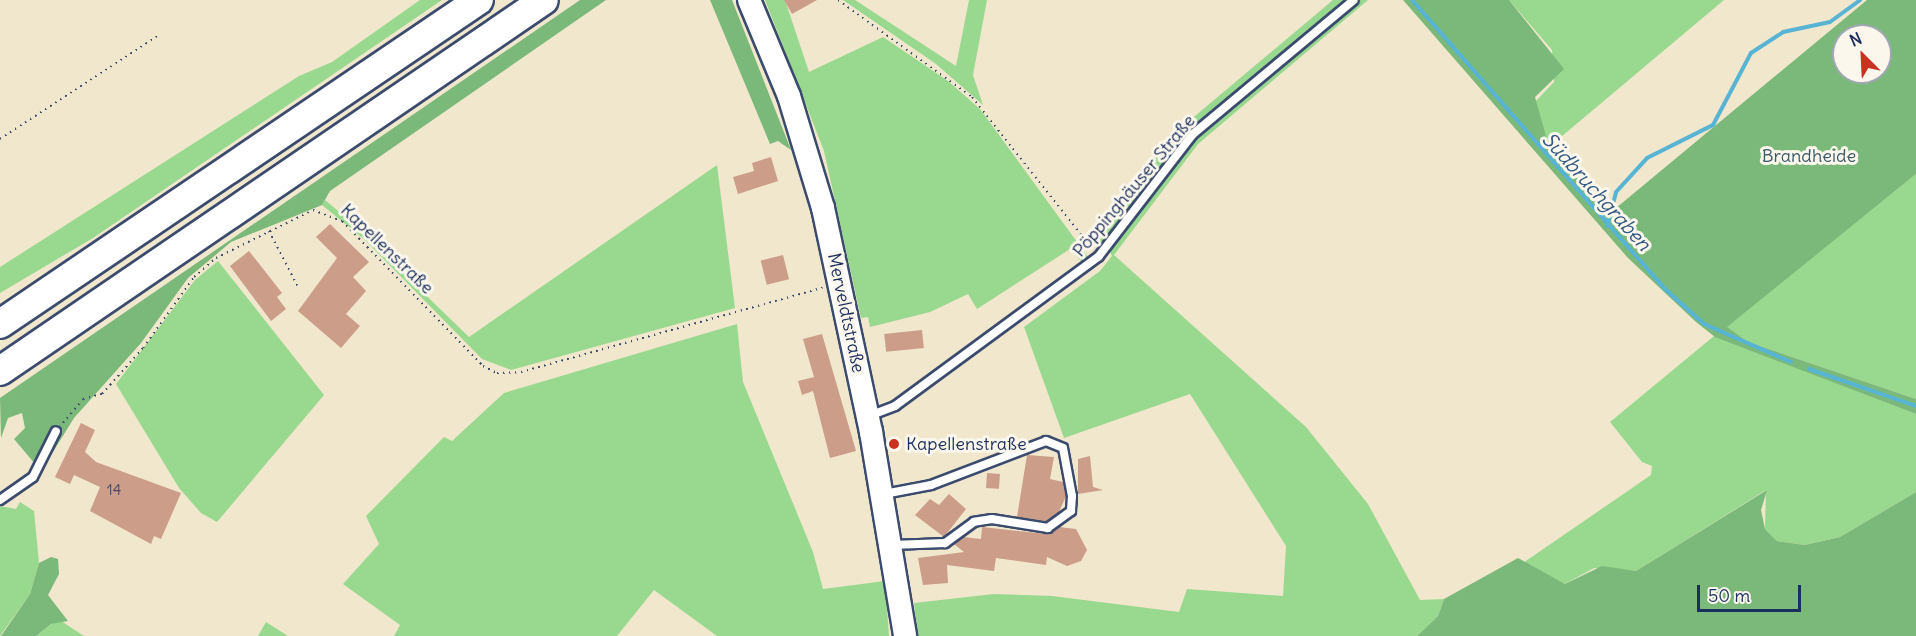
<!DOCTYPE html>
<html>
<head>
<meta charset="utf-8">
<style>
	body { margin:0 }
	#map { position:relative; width:1916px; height:636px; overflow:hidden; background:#f0e7cc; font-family:Delius,sans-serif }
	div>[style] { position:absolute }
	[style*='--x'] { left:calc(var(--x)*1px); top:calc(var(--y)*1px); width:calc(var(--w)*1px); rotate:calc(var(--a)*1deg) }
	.green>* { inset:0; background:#99d98f }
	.forest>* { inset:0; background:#7ab97a }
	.stream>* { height:4px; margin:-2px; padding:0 2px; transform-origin:2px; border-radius:2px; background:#57b4d5 }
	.building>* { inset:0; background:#cc9d88; transform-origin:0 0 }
	.path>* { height:2px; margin-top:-1px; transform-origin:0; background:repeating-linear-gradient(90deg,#3b4b6e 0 1.5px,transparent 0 6px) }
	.roads { filter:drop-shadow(2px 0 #3b4b6e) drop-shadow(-2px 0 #3b4b6e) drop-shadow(0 2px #3b4b6e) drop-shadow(0 -2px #3b4b6e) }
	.lane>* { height:8px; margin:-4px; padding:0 4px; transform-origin:4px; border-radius:4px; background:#fff }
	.secondary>* { height:22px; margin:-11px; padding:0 11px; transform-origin:11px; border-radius:11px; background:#fff }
	.highway>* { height:28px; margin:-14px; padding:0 14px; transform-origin:14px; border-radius:14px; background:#fff }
	.dots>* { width:16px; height:16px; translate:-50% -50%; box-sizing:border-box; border:3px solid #fbf7ec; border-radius:50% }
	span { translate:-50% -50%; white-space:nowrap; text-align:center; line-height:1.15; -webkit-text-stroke:6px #fbf7ec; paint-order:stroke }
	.number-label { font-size:15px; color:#474a68 }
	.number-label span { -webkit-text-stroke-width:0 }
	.park-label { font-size:18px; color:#3a5a6a }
	.street-label { font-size:18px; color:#1b2f5e }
	.poi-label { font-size:18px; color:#1b2f5e }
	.left { translate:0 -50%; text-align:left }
	.water-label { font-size:20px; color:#2d5782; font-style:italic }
	.north { position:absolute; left:1832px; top:24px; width:60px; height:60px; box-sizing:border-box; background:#fbf7ec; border:2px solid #a1a7b3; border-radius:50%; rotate:336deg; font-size:16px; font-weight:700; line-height:24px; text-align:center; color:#1b2f5e }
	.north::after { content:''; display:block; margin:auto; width:21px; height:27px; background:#c8321e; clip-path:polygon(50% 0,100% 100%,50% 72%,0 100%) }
	.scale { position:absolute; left:1697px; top:585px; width:104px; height:27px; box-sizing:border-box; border:3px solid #1b2f5e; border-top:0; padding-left:8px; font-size:18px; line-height:21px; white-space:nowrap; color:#1b2f5e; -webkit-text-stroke:4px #fbf7ec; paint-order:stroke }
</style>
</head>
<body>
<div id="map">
	<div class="green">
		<div style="clip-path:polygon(420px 0,442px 0,93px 238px,0 293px,0 267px,299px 76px,332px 62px)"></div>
		<div style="clip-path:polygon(765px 0,785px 0,809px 72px,883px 37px,948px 81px,980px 109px,1088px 257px,1082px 262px,1070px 249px,977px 309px,968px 294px,930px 312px,870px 327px,868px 317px,861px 318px,824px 151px)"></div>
		<div style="clip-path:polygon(843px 0,855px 0,956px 66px,969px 0,987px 0,973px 75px,983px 105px,936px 64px)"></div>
		<div style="clip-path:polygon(1333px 0,1350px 0,1199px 124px,1100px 246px,1093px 238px,1170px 137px)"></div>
		<div style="clip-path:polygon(1360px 0,1368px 0,1198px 144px,1114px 255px,1306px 427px,1368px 504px,1420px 600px,1444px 599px,1438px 616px,1417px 636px,918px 636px,914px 603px,994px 594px,1052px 596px,1179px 612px,1187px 589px,1283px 596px,1286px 546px,1190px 394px,1064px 438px,1024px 327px,1100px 271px,1112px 256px,1109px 250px,1193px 139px)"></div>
		<div style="clip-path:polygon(1509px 0,1724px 0,1549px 147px,1535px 102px,1554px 82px,1552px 50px)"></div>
		<div style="clip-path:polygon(717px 165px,735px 308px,511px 370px,482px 359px,365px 240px,322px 205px,325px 200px,344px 216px,469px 337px)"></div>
		<div style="clip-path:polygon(1916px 174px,1916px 399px,1748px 342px,1726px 327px)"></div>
		<div style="clip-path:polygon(218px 261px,324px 395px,217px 522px,201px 513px,179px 488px,116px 384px,195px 280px)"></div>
		<div style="clip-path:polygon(737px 324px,743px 382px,813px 552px,823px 589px,885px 581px,889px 636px,717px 636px,654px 590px,617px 636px,394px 636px,400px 625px,343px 584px,379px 544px,366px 516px,444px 437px,452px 441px,504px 393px)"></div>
		<div style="clip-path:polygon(1714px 336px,1916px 414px,1916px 492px,1840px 537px,1805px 545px,1777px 541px,1765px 529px,1766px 490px,1636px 571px,1594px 568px,1565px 584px,1523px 563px,1651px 475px,1652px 466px,1642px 462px,1610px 422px)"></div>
		<div style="clip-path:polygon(20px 502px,34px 511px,39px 563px,30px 594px,0 636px,0 506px,16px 509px)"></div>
		<div style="clip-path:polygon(61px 621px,84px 636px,36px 636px,51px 624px)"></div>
		<div style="clip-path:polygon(266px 622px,288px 636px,258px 636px)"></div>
	</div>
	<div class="forest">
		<div style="clip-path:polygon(580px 0,606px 0,330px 191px,322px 205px,231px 242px,188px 278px,141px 343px,74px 418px,41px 471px,14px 439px,25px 428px,22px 413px,8px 418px,1px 438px,0 398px)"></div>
		<div style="clip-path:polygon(710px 0,732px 0,791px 150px,778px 141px,770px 144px)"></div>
		<div style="clip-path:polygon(evenodd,1403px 0,1509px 0,1564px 69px,1535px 97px,1549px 147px,1610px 213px,1867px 0,1916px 0,1916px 174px,1727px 327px,1748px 342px,1916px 399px,1916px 414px,1715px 337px,1696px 322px,1628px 258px,1403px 0,1844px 36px,1880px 36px,1880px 72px,1844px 72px,1844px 36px)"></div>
		<div style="clip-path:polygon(1767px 490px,1761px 510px,1765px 529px,1777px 541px,1805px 545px,1840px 537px,1916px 492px,1916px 636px,1417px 636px,1438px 616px,1444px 599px,1518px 558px,1565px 584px,1602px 566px,1636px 571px)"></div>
		<div style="clip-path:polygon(51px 557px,58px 559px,59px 574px,48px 595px,68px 621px,51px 624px,36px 636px,1px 636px,30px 594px,39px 563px)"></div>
	</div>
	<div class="stream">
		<div style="--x:1412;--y:0;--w:384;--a:48.8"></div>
		<div style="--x:1665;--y:289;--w:52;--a:41.9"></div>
		<div style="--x:1704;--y:324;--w:95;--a:23.6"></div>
		<div style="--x:1607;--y:226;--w:35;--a:-75"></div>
		<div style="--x:1616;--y:192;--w:46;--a:-47.6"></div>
		<div style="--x:1647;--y:158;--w:74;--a:-26.6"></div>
		<div style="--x:1713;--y:125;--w:81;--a:-62.2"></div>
		<div style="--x:1751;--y:53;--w:38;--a:-33"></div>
		<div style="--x:1783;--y:32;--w:48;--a:-12"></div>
		<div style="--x:1830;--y:22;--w:37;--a:-36"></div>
		<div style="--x:1809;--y:369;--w:113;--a:19.1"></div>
	</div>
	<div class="building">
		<div style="clip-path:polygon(784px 0,817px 0,792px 14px)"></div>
		<div style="clip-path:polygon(771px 157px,778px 181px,738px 194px,733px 177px,754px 171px,752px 163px)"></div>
		<div style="clip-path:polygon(330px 224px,369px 262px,353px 277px,366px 291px,346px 314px,360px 326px,341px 348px,298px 311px,337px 258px,316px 237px)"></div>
		<div style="clip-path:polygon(249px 251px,282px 293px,277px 297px,286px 309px,271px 321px,230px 266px)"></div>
		<div style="left:783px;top:255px;width:25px;height:23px;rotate:76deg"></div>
		<div style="left:922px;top:330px;width:18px;height:38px;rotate:84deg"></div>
		<div style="clip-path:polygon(822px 334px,856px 451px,830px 458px,813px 391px,802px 395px,798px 381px,814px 377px,803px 339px)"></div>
		<div style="clip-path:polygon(81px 423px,95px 430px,85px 452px,96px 462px,181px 493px,161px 539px,154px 536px,151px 544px,90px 511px,100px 487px,74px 475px,70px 484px,55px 477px)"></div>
		<div style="clip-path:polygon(1027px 455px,1054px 457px,1050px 479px,1063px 482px,1066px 496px,1059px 512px,1046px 522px,1017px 517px)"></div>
		<div style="clip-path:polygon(1090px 456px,1093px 487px,1103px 490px,1078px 494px,1078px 459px)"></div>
		<div style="left:987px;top:473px;width:13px;height:15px;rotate:4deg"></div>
		<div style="clip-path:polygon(949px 494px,966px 509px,944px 537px,915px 515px,930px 499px,939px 505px)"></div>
		<div style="clip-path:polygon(982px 527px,1047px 534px,1059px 527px,1076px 529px,1087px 550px,1081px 561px,1067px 566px,1047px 557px,1046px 565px,996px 558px,994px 571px,947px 565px,948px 583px,923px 585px,918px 558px,964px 552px,954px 544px,963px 537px,981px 539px)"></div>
	</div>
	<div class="path">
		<div style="--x:838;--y:0;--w:165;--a:35.9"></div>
		<div style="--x:972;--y:97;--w:191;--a:51.6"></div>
		<div style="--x:0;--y:139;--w:190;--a:-33.2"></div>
		<div style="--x:269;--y:231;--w:63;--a:62.6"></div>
		<div style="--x:63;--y:423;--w:31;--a:-50"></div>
		<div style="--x:83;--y:399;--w:20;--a:-15"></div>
		<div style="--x:102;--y:394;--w:62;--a:-48.3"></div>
		<div style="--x:143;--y:348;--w:87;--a:-54.3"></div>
		<div style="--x:194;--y:277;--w:29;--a:-41"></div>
		<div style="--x:216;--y:258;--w:108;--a:-26.3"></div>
		<div style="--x:313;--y:210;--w:31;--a:21"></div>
		<div style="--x:342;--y:221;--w:202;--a:45.8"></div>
		<div style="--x:483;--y:366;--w:16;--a:27"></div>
		<div style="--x:497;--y:373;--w:24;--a:-2"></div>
		<div style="--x:521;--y:372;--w:313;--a:-15.6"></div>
	</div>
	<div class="roads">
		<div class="lane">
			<div style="--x:869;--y:416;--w:28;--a:-21"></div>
			<div style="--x:895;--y:406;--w:253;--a:-36.3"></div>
			<div style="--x:1099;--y:256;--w:154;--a:-52.4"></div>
			<div style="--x:1193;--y:134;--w:209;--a:-39.8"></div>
			<div style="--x:884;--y:494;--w:48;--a:-10.8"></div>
			<div style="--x:931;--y:485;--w:123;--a:-20.9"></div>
			<div style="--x:1046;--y:441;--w:18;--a:22"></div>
			<div style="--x:1063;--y:448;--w:49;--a:79.4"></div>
			<div style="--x:1072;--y:496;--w:15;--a:94"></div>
			<div style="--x:1071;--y:511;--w:29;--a:144"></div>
			<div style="--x:1048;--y:528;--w:57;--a:-170.9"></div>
			<div style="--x:992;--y:519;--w:18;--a:171"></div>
			<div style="--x:974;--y:522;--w:36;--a:144"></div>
			<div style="--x:945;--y:543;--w:53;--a:177.8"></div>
			<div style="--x:0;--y:500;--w:40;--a:-34.9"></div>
			<div style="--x:33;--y:477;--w:51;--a:-63.4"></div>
		</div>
		<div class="secondary">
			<div style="--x:749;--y:0;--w:104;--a:67.4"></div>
			<div style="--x:789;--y:96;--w:117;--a:73.1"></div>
			<div style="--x:823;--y:208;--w:229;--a:77.9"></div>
			<div style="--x:871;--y:432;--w:207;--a:80.5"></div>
		</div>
		<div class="highway">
			<div style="--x:0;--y:324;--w:578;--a:-34.07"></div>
			<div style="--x:0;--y:371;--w:658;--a:-34.29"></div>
		</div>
	</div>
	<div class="dots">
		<div style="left:894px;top:444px;background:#c8321e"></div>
	</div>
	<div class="number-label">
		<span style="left:114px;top:490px">14</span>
	</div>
	<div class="park-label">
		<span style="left:1809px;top:156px">Brandheide</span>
	</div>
	<div class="street-label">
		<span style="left:1134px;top:186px;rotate:-50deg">Pöppinghäuser Straße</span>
		<span style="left:387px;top:249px;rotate:44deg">Kapellenstraße</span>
		<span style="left:846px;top:313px;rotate:78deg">Merveldtstraße</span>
	</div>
	<div class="poi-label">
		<span class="left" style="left:906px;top:444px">Kapellenstraße</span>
	</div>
	<div class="water-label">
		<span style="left:1597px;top:191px;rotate:48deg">Südbruchgraben</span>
	</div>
	<div class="north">N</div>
	<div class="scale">50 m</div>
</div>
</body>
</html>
